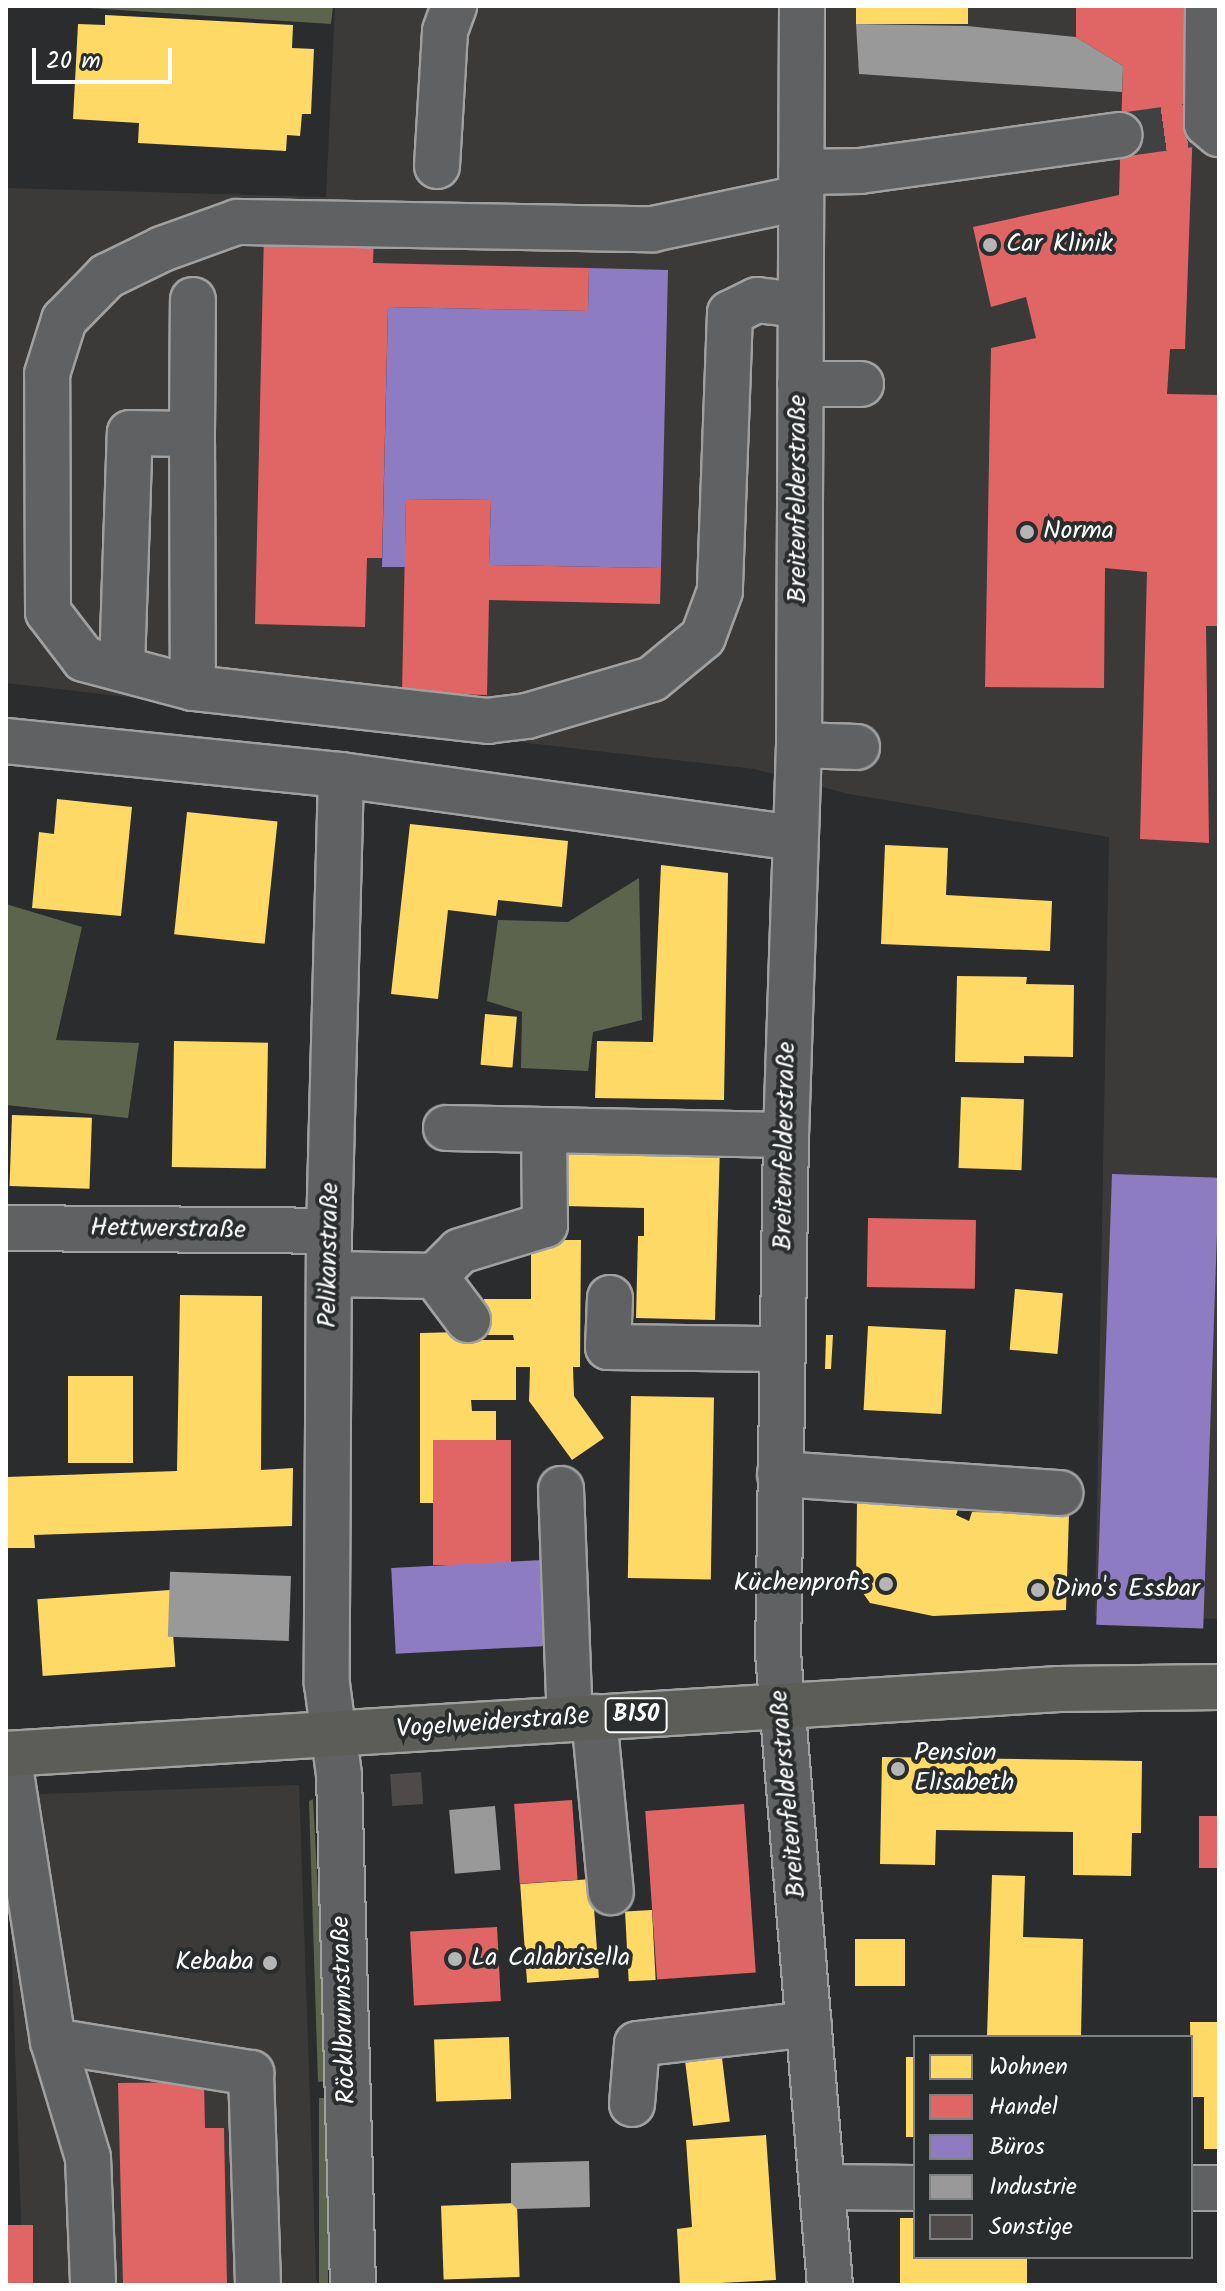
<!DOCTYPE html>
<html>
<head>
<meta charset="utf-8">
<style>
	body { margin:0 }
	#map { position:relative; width:1225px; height:2291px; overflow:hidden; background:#2b2c2d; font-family:Kalam,sans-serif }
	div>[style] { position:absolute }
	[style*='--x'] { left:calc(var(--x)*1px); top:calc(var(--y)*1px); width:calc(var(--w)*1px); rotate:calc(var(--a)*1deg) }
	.built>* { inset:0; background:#3c3a39; transform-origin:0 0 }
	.green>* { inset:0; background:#5d644e; transform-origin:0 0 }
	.homes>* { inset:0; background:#ffd966; transform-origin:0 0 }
	.shops>* { inset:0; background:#e06666; transform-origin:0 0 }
	.offices>* { inset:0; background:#8e7cc3; transform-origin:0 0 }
	.industry>* { inset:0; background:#999; transform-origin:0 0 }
	.building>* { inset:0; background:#4d4a49; transform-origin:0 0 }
	.minor-tunnel>* { height:44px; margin-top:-22px; transform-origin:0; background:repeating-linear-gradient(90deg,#404142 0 44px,transparent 0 66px) }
	.roads { filter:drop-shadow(2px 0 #a0a0a0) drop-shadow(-2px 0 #a0a0a0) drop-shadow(0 2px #a0a0a0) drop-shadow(0 -2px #a0a0a0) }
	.minor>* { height:44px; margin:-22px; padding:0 22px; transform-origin:22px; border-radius:22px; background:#606162 }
	.major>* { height:44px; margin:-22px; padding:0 22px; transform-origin:22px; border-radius:22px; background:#5c5c58 }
	.dots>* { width:22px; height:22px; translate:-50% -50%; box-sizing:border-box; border:4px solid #2a2d2e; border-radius:50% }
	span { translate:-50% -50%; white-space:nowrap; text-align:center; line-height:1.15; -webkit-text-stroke:8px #2a2d2e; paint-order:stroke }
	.shield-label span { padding:2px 6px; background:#2a2d2e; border:2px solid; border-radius:6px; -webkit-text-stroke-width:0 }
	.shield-label { font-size:24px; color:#fff; font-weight:700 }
	.poi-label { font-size:26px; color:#fff }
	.left { translate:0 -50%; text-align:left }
	.right { translate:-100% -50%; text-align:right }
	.street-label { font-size:26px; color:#fff }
	.frame { position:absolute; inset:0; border:8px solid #fff; pointer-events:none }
	.legend { position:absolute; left:913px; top:2035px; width:280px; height:224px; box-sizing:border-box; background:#2a2d2e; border:2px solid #7f8182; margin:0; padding:10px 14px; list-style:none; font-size:24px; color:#fff }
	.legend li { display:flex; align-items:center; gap:16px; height:40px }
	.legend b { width:40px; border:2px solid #7f8182 }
	.scale { position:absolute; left:32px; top:48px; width:140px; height:36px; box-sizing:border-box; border:4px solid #fff; border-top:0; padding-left:10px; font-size:24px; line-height:28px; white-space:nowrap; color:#fff; -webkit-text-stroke:6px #2a2d2e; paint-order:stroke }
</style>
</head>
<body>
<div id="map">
	<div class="built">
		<div style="clip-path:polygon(335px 6px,1219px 6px,1219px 1619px,1095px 1616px,1109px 837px,849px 794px,754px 769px,6px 683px,6px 188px,326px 197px)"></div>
		<div style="left:299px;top:1785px;width:500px;height:293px;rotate:88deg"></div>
	</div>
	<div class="green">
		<div style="clip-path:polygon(58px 6px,333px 6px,331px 24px)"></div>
		<div style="clip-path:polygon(639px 878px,642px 1020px,593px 1032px,588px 1071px,521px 1068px,522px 1012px,487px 1001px,498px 920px,568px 922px)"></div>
		<div style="clip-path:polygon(6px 904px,82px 927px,56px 1040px,139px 1043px,128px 1118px,6px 1105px)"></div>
		<div style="clip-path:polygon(313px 1799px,328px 2081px,318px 2082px,309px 1801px)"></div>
		<div style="left:319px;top:2098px;width:9px;height:187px"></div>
	</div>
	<div class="homes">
		<div style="left:856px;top:6px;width:112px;height:18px"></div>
		<div style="clip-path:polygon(105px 15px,293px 25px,292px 48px,314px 49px,311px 114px,302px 114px,300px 136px,287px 135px,286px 151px,138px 143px,139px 123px,73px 119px,78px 24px,105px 25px)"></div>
		<div style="clip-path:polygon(57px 799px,132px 807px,121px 916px,32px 908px,39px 832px,54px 834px)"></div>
		<div style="left:187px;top:812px;width:91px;height:123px;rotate:6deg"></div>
		<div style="clip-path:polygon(410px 824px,568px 841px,562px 907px,498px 900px,496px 916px,448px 910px,438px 999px,391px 994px)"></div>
		<div style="clip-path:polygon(885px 845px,948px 848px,946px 895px,1052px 901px,1050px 951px,881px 944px)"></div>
		<div style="clip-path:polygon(661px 865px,728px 873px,724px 1100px,595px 1098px,597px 1041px,653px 1042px)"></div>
		<div style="clip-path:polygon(957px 976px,1027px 977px,1026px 984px,1074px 985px,1073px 1057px,1024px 1056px,1024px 1063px,955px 1062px)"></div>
		<div style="left:485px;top:1014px;width:32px;height:51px;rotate:5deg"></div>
		<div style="left:174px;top:1041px;width:94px;height:126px;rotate:1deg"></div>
		<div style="left:961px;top:1097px;width:63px;height:71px;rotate:2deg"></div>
		<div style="left:12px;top:1115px;width:80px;height:71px;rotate:2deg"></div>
		<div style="clip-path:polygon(566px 1143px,720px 1146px,715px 1320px,636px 1318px,638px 1236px,644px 1236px,644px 1208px,564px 1206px)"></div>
		<div style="clip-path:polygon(531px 1240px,581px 1240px,580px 1367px,573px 1367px,574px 1396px,604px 1438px,572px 1460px,529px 1401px,530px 1367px,516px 1367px,516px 1400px,471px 1400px,472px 1411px,496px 1411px,496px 1440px,433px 1440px,433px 1503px,420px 1503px,420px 1333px,460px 1332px,460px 1340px,514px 1340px,513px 1335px,484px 1335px,484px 1299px,531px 1299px)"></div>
		<div style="left:1015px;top:1289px;width:48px;height:61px;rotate:5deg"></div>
		<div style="clip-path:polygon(180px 1295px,262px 1296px,261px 1470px,293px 1468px,292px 1526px,34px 1535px,35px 1548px,6px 1548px,6px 1477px,177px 1471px)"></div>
		<div style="left:868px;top:1326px;width:78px;height:84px;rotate:3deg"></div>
		<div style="clip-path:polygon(826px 1335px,833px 1335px,831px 1369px,825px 1369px)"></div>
		<div style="left:68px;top:1376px;width:65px;height:87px"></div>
		<div style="left:631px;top:1396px;width:83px;height:182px;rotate:1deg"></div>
		<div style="clip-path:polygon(857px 1502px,958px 1510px,956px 1515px,969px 1521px,972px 1512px,1069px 1514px,1066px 1610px,933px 1616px,870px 1603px,856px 1583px)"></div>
		<div style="left:170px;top:1590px;width:77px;height:133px;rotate:86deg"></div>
		<div style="clip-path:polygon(882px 1757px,1142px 1761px,1141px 1833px,1132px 1833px,1131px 1876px,1073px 1875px,1073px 1832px,936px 1830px,935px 1865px,880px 1864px)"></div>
		<div style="clip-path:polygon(992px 1875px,1025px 1876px,1023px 1937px,1083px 1939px,1081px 2037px,987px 2037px)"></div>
		<div style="left:592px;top:1879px;width:99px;height:72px;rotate:86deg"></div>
		<div style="left:652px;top:1910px;width:70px;height:27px;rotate:87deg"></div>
		<div style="left:905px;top:1939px;width:47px;height:50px;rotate:90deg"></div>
		<div style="clip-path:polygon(1190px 2022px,1219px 2022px,1219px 2149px,1204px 2149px,1204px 2097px,1191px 2097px)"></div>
		<div style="left:509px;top:2037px;width:62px;height:75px;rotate:88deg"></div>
		<div style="left:906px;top:2057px;width:9px;height:80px"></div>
		<div style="left:722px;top:2058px;width:64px;height:37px;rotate:83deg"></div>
		<div style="clip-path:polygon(766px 2135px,776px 2280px,680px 2285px,677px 2229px,692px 2227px,686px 2140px)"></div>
		<div style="left:517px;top:2203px;width:74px;height:76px;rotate:88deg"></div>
		<div style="clip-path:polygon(900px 2218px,915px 2218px,915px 2257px,1027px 2257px,1027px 2285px,900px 2285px)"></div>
	</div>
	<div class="shops">
		<div style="clip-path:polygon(1076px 6px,1187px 6px,1185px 98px,1194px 97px,1185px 349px,1170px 349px,1167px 394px,1219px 395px,1219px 626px,1206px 626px,1209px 843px,1140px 839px,1147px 572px,1105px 568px,1104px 688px,985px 687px,991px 348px,1036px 338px,1026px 297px,991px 307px,973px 227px,1119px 195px,1123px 66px,1076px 37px)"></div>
		<div style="clip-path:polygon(264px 232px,374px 235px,373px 263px,589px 268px,588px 311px,388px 307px,382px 558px,367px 558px,365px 627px,255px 624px)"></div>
		<div style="clip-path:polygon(406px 499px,491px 500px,489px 565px,661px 568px,660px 604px,489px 600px,487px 695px,402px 693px)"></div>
		<div style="left:868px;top:1218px;width:108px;height:69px;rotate:1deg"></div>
		<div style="left:433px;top:1440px;width:78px;height:125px"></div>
		<div style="left:572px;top:1800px;width:80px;height:58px;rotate:86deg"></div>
		<div style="left:744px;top:1804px;width:169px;height:99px;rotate:86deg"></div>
		<div style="left:1199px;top:1816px;width:20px;height:52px"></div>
		<div style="left:497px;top:1927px;width:74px;height:87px;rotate:87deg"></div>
		<div style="clip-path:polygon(204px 2082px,205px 2128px,224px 2128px,227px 2285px,123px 2285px,118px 2083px)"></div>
		<div style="left:6px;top:2225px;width:27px;height:60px"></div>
	</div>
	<div class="offices">
		<div style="clip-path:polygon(589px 268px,668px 270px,661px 568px,489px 565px,491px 500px,406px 499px,405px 567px,382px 567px,388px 307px,588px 311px)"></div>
		<div style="left:1112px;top:1174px;width:107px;height:451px;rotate:2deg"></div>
		<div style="left:543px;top:1560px;width:86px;height:152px;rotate:87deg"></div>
	</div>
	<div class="industry">
		<div style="clip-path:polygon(856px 24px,967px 26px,1076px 37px,1123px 66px,1122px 92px,859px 74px)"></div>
		<div style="left:291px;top:1576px;width:65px;height:121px;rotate:92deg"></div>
		<div style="left:495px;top:1806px;width:64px;height:46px;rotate:85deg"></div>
		<div style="clip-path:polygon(589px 2161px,590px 2207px,517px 2209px,511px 2203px,511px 2163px)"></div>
	</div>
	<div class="building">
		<div style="left:421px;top:1772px;width:32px;height:31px;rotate:86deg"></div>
	</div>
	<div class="minor-tunnel">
		<div style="--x:1120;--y:135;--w:73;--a:-7.9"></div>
	</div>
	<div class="roads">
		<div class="minor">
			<div style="--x:802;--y:6;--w:739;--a:90.23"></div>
			<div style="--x:799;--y:745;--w:390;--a:91.9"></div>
			<div style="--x:786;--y:1135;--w:518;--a:90.88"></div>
			<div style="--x:778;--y:1653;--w:634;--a:85.3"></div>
			<div style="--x:1208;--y:6;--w:118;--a:90.5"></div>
			<div style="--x:1207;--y:124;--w:16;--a:40"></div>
			<div style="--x:437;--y:166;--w:135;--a:-86.6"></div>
			<div style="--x:445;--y:31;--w:27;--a:-70"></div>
			<div style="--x:801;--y:172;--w:59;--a:-1"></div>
			<div style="--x:860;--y:171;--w:262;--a:-7.9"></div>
			<div style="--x:800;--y:305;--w:43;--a:-173.4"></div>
			<div style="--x:757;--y:300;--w:30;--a:154"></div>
			<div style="--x:730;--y:313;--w:278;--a:92.1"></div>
			<div style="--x:720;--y:591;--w:49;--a:110.3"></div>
			<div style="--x:703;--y:637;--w:66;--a:140.5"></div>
			<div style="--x:652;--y:679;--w:130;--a:163.5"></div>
			<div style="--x:527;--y:716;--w:39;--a:173"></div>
			<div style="--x:488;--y:721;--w:297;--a:-173.6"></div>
			<div style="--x:193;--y:688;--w:113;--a:-165.1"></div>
			<div style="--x:84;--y:659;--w:59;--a:-127.5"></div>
			<div style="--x:48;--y:612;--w:238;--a:-90.2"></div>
			<div style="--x:47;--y:374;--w:57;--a:-72.5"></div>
			<div style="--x:64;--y:320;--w:62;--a:-45.7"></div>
			<div style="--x:107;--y:276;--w:61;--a:-26.1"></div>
			<div style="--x:162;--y:249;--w:80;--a:-19.8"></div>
			<div style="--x:237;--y:222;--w:416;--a:1"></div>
			<div style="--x:653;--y:229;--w:150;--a:-11.9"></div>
			<div style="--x:800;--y:384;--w:61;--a:0"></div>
			<div style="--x:192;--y:434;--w:134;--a:-89.6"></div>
			<div style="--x:122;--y:668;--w:235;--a:-88.1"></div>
			<div style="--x:130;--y:433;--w:62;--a:0.9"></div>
			<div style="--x:192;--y:434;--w:254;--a:89.8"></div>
			<div style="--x:6;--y:741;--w:337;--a:5.8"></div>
			<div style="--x:341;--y:775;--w:456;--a:7.9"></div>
			<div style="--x:799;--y:745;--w:58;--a:2"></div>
			<div style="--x:341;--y:775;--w:456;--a:91.5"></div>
			<div style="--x:329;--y:1231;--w:453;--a:90.3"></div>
			<div style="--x:327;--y:1684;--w:92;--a:82.5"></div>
			<div style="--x:339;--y:1775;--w:510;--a:88.43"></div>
			<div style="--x:446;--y:1128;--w:340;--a:1.2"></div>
			<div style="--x:6;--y:1228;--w:323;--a:0.5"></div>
			<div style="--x:329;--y:1274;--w:106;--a:1.1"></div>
			<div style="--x:435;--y:1276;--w:35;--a:-45"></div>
			<div style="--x:460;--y:1251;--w:89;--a:-17"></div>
			<div style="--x:545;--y:1225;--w:95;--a:-90.6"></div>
			<div style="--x:435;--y:1276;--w:55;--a:53.1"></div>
			<div style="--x:610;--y:1298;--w:49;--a:92.3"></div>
			<div style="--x:608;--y:1347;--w:174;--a:0.7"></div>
			<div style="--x:780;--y:1474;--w:281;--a:3.9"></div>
			<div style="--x:561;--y:1489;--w:230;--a:87.8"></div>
			<div style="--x:594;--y:1717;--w:176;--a:84.5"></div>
			<div style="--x:8;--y:1754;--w:291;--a:81.1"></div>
			<div style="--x:53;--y:2041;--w:122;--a:73.3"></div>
			<div style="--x:88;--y:2158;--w:127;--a:87.7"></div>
			<div style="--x:53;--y:2041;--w:201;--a:9.2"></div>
			<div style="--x:251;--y:2073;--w:212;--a:88.1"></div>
			<div style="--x:632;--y:2104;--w:60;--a:-85.2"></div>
			<div style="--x:637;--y:2044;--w:173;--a:-6.6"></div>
			<div style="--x:822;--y:2187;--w:93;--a:0.6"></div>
			<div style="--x:1191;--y:2188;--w:28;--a:0"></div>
		</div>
		<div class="major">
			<div style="--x:6;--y:1754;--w:1055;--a:-3.53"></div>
			<div style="--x:1059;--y:1689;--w:160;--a:-0.7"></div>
		</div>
	</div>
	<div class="dots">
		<div style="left:990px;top:245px;background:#b5b5b6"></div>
		<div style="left:1027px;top:532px;background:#b5b5b6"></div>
		<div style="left:886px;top:1584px;background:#b5b5b6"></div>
		<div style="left:1038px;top:1590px;background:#b5b5b6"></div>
		<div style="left:898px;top:1769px;background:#b5b5b6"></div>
		<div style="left:455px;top:1959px;background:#b5b5b6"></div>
		<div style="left:270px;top:1963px;background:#b5b5b6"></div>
	</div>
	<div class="shield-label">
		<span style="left:636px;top:1715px">B150</span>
	</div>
	<div class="poi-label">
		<span class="left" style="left:1006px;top:245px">Car Klinik</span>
		<span class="left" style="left:1043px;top:532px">Norma</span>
		<span class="right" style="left:870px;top:1584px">Küchenprofis</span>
		<span class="left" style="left:1054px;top:1590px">Dino's Essbar</span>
		<span class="left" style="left:914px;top:1769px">Pension<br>Elisabeth</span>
		<span class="left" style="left:471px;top:1959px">La Calabrisella</span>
		<span class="right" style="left:254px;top:1963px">Kebaba</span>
	</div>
	<div class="street-label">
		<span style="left:799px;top:499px;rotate:-90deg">Breitenfelderstraße</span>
		<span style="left:786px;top:1146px;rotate:-89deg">Breitenfelderstraße</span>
		<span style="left:168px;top:1230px;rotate:1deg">Hettwerstraße</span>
		<span style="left:330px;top:1255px;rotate:-89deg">Pelikanstraße</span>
		<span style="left:493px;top:1724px;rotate:-4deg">Vogelweiderstraße</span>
		<span style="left:789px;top:1794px;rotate:-95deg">Breitenfelderstraße</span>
		<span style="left:345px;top:2010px;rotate:-92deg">Röcklbrunnstraße</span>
	</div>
	<div class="frame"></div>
	<ul class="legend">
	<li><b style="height:22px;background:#ffd966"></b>Wohnen</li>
	<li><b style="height:22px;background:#e06666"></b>Handel</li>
	<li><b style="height:22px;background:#8e7cc3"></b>Büros</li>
	<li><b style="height:22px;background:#999"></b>Industrie</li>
	<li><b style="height:22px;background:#4d4a49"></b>Sonstige</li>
	</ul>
	<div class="scale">20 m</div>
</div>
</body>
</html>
